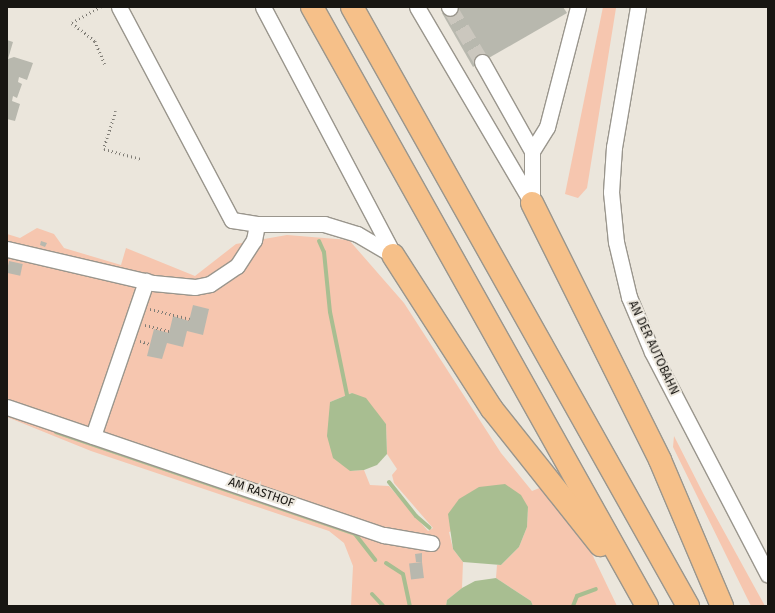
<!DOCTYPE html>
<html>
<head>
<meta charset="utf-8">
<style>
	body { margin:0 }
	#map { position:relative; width:775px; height:613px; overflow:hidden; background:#ebe6dc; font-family:"Fira Sans",sans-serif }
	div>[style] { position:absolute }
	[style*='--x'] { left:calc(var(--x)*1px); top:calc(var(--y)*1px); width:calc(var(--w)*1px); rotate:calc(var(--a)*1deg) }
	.green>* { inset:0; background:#f6c6af }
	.water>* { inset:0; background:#a8be91 }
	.stream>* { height:4px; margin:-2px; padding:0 2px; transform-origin:2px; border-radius:2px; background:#a8be91 }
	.building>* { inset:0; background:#b8b8ae; transform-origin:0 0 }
	.minor-tunnel>* { height:15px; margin-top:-7.5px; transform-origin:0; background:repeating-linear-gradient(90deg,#cbc7be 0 15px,transparent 0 23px) }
	.path>* { height:2.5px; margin-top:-1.25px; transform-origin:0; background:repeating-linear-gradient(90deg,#807d76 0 1px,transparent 0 4px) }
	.roads { filter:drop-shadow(1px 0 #9a968d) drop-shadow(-1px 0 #9a968d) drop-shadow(0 1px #9a968d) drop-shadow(0 -1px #9a968d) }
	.minor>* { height:15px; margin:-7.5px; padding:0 7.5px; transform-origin:7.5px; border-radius:7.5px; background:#fff }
	.highway>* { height:22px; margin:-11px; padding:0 11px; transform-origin:11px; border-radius:11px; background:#f6c089 }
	span { translate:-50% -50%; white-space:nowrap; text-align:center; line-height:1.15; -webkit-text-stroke:4px #ebe6dc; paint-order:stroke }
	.street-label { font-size:12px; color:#181612 }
	.frame { position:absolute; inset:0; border:8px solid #181612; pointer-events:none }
</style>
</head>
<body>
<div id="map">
	<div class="green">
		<div style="clip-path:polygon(603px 7px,616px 8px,587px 188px,578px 198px,565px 194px)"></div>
		<div style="clip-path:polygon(evenodd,37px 228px,54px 234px,64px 248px,121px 265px,126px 248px,195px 276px,236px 244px,287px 235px,349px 240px,404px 303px,501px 453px,532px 491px,557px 481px,617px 606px,533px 606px,531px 601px,496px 578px,497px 565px,501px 565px,519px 547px,527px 527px,528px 507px,449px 532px,453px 549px,463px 562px,462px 588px,447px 600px,446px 606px,351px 606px,353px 566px,344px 543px,329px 531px,91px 451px,7px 417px,7px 234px,20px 238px,37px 228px,352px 393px,386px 424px,387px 454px,397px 469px,392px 475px,394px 483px,433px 528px,428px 531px,389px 486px,370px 485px,364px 470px,350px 471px,330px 402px,352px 393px)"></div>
		<div style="clip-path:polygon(674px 436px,704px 495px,765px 606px,751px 606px,673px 447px)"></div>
	</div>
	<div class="water">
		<div style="clip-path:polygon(352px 393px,366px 398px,386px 424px,387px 454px,377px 465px,364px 470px,350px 471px,333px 458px,327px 436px,330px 402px)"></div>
		<div style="clip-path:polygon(505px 484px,521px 495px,528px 507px,527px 527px,519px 547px,501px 565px,463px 562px,453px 549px,448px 514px,459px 499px,479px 487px)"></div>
		<div style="clip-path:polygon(496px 578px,531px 601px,533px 606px,446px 606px,447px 600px,462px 588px,475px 581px)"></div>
	</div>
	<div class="stream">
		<div style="--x:319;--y:241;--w:12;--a:66"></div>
		<div style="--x:324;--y:252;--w:60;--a:84.3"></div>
		<div style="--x:330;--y:312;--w:85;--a:78.4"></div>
		<div style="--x:56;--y:432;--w:316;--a:18.8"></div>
		<div style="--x:355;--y:534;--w:33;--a:52"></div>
		<div style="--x:389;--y:482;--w:43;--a:51.5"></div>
		<div style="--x:416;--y:516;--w:18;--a:41"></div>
		<div style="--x:386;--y:563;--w:20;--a:33"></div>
		<div style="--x:403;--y:574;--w:33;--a:78"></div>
		<div style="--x:372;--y:594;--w:16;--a:47"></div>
		<div style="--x:573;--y:606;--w:11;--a:-68"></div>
		<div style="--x:577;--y:596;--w:20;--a:-20"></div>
	</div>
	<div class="building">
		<div style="clip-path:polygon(452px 7px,563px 7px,567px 13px,473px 67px,442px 13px)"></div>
		<div style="clip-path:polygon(7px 40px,13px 42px,8px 59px,14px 57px,33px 63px,27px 80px,19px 77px,18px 82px,22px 84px,17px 98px,13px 96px,12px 101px,20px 104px,15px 121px,7px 119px)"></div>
		<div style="clip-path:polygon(41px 241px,47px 243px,45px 247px,40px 245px)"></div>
		<div style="left:9px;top:261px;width:14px;height:12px;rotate:12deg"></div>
		<div style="clip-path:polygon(193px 305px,209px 309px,203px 335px,187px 331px,183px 347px,167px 343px,162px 359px,147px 356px,154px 329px,169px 333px,173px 316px,189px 321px)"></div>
		<div style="clip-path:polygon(422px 553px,422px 562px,416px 562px,415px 554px)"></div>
		<div style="left:422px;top:562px;width:16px;height:13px;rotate:83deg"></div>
	</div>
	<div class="minor-tunnel">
		<div style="--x:450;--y:8;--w:63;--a:59.3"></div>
	</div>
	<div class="path">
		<div style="--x:101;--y:7;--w:33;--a:151"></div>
		<div style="--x:72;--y:23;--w:29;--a:38"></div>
		<div style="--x:95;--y:41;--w:25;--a:67"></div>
		<div style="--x:116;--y:111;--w:40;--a:108"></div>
		<div style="--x:104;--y:149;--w:39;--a:15"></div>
		<div style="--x:150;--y:309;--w:41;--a:14"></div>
		<div style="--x:145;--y:325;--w:25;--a:14"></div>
		<div style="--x:140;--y:341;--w:10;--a:17"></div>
	</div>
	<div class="roads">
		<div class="minor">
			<div style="--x:119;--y:7;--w:241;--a:62.1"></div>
			<div style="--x:232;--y:220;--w:25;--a:9"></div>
			<div style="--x:257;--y:224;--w:67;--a:0"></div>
			<div style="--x:324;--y:224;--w:34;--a:17"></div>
			<div style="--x:357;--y:234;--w:42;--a:30.3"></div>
			<div style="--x:263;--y:7;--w:279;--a:62.2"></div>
			<div style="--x:417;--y:7;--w:227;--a:59.6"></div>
			<div style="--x:449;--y:7;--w:1;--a:45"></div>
			<div style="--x:638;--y:7;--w:142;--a:99.7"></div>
			<div style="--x:614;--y:147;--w:45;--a:93.8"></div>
			<div style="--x:611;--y:192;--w:50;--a:84.3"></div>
			<div style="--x:616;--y:242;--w:57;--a:76.7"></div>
			<div style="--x:629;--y:297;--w:60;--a:67.3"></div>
			<div style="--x:652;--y:352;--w:251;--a:62.5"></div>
			<div style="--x:482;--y:62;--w:102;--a:60.7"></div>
			<div style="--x:532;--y:151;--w:51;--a:90"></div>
			<div style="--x:532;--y:151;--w:28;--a:-58"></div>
			<div style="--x:547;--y:127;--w:124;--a:-75.5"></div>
			<div style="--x:7;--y:249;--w:150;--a:13.1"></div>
			<div style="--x:153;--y:283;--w:42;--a:5.4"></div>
			<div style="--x:195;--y:287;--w:15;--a:-11"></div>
			<div style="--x:210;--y:284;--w:32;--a:-34"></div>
			<div style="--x:237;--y:266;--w:31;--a:-57"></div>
			<div style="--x:254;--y:240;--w:16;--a:-79"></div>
			<div style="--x:7;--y:407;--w:398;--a:18.8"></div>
			<div style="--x:384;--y:535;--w:48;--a:9.7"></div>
			<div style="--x:93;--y:436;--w:164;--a:-71.1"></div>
		</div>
		<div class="highway">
			<div style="--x:312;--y:7;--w:686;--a:60.78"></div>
			<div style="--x:352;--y:7;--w:687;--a:60.71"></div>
			<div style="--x:532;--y:203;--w:287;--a:63.5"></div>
			<div style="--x:660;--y:460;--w:159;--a:67"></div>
			<div style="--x:393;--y:255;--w:183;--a:57.3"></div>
			<div style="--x:492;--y:409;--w:174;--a:51.5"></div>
		</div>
	</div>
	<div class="street-label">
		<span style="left:653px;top:348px;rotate:65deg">AN DER AUTOBAHN</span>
		<span style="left:261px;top:493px;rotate:19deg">AM RASTHOF</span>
	</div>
	<div class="frame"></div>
</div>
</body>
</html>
